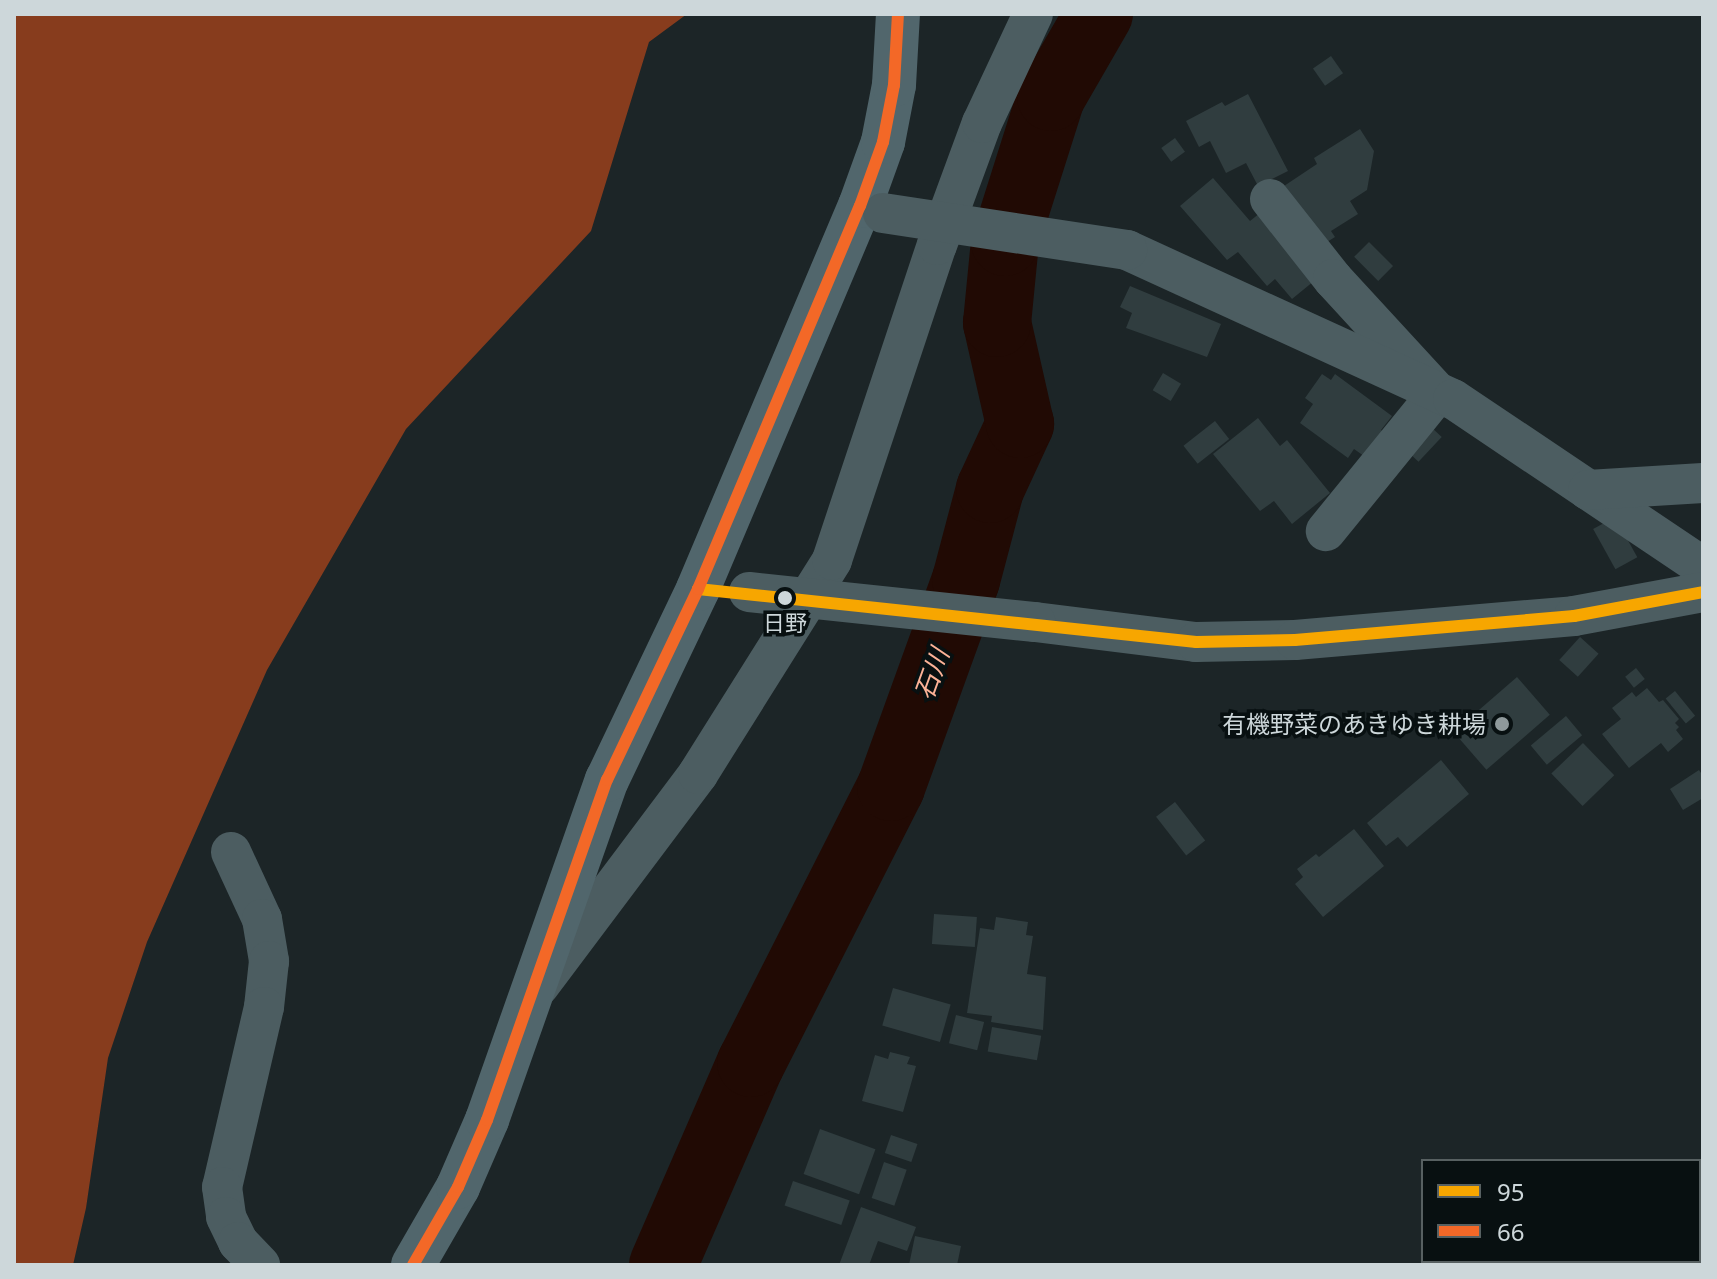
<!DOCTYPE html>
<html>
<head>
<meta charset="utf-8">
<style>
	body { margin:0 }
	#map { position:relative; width:1717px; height:1279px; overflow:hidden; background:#1c2527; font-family:"Noto Sans","Noto Sans JP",sans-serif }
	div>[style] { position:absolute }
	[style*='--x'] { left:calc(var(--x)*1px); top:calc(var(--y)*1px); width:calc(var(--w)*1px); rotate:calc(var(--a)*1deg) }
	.forest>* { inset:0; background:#873c1d }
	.river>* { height:68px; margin:-34px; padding:0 34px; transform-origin:34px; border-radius:34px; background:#210a04 }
	.building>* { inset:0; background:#303d3f; transform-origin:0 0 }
	.minor>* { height:40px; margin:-20px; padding:0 20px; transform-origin:20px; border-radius:20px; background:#4c5d61 }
	.major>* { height:44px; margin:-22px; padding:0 22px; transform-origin:22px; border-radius:22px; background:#51666c }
	.minor-bridge>* { height:40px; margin:-20px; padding:0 20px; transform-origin:20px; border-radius:20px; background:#4c5d61 }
	.bus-1>* { height:12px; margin:-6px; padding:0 6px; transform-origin:6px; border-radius:6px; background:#f7a600 }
	.bus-2>* { height:12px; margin:-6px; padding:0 6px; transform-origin:6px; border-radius:6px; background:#f36827 }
	.dots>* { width:22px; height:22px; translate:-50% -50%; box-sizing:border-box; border:4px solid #081011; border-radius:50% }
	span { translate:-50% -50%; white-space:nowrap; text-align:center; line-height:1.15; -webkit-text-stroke:7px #081011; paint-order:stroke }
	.bus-label { font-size:22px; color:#cdd7da }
	.poi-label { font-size:24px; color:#cdd7da }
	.right { translate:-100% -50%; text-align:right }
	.water-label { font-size:26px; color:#fcb297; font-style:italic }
	.frame { position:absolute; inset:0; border:16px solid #cdd7da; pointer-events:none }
	.legend { position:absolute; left:1421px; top:1159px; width:280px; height:104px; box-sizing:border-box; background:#081011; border:2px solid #576061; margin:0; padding:10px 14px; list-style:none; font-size:24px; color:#cdd7da }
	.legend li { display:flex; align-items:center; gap:16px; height:40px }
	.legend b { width:40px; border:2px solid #576061 }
</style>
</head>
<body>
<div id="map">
	<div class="forest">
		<div style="clip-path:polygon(14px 14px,687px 14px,649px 42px,591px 231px,406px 429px,267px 670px,147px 942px,108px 1058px,86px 1208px,73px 1265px,14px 1265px)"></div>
	</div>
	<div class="river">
		<div style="--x:663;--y:1265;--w:220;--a:-66.5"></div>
		<div style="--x:751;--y:1063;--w:309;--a:-63.1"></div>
		<div style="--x:891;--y:787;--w:220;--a:-70.1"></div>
		<div style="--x:966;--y:580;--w:94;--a:-75.2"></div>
		<div style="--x:990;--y:489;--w:72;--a:-65.2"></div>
		<div style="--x:1020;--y:424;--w:104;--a:-102.8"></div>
		<div style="--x:997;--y:323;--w:81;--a:-84.4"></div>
		<div style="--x:1005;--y:242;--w:152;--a:-72.4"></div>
		<div style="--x:1051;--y:97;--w:96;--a:-60"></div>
	</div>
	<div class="building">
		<div style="left:1331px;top:56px;width:21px;height:22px;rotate:55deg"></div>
		<div style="clip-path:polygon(1248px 94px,1288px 171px,1258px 186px,1246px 163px,1226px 173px,1210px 141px,1199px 147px,1186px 121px,1222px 102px,1225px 106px)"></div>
		<div style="clip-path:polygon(1360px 129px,1374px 151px,1367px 190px,1350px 201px,1358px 214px,1331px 231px,1335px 237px,1319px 247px,1281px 188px,1317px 164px,1314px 158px)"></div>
		<div style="left:1175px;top:138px;width:17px;height:17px;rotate:54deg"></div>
		<div style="clip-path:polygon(1213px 178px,1250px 221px,1260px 213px,1314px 281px,1292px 299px,1275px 279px,1267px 286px,1238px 252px,1227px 260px,1180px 206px)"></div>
		<div style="left:1369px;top:242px;width:34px;height:21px;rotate:45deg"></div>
		<div style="clip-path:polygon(1130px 286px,1221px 324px,1207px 357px,1126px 328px,1132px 313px,1120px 307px)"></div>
		<div style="left:1163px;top:373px;width:21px;height:20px;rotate:31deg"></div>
		<div style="clip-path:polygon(1322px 374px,1331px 380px,1335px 374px,1392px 416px,1381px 430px,1388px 436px,1371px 461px,1354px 449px,1348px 458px,1300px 423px,1313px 404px,1305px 398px)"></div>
		<div style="clip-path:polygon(1258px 418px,1280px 446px,1287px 440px,1330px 493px,1292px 524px,1274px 501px,1260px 511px,1213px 454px)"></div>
		<div style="left:1215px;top:421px;width:23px;height:40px;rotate:52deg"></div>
		<div style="left:1430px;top:426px;width:16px;height:34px;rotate:43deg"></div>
		<div style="left:1615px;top:517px;width:46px;height:25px;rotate:61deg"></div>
		<div style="left:1580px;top:637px;width:25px;height:31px;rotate:42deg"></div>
		<div style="left:1636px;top:668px;width:14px;height:14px;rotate:51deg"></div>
		<div style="left:1517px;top:677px;width:50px;height:84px;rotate:49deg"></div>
		<div style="clip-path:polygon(1647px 688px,1659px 702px,1663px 700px,1679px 719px,1675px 723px,1679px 727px,1676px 730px,1683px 739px,1668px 752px,1661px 743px,1629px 768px,1602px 734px,1621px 719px,1612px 708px,1632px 692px,1636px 697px)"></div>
		<div style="left:1675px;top:691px;width:32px;height:12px;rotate:51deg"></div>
		<div style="left:1566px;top:716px;width:25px;height:46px;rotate:50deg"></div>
		<div style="left:1583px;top:743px;width:45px;height:44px;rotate:46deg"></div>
		<div style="clip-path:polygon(1441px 760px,1469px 794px,1407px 847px,1398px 837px,1386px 846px,1367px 823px)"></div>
		<div style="clip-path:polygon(1699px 770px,1703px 776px,1703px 798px,1683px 810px,1670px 789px)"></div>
		<div style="left:1175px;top:802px;width:49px;height:24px;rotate:52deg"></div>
		<div style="clip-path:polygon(1354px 829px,1384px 866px,1323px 917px,1295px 884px,1303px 877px,1297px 869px,1316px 854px,1319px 857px)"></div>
		<div style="left:934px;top:914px;width:43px;height:30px;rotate:4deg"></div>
		<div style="clip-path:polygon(996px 917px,1028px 922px,1026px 935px,1033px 936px,1027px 974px,1046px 977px,1043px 1030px,991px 1022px,992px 1016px,967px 1013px,980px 928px,994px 930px)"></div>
		<div style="left:893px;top:988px;width:60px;height:39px;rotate:16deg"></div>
		<div style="left:956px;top:1015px;width:29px;height:29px;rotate:14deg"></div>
		<div style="left:992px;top:1027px;width:50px;height:25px;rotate:10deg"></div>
		<div style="clip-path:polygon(890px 1052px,910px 1057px,907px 1064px,916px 1066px,903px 1112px,862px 1101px,875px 1055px,888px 1059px)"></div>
		<div style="left:820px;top:1129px;width:59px;height:48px;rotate:20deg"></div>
		<div style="left:891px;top:1135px;width:28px;height:19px;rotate:19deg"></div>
		<div style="left:884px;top:1162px;width:24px;height:38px;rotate:19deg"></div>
		<div style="left:793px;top:1181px;width:60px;height:26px;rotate:19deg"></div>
		<div style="clip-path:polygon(861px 1207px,916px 1227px,907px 1251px,878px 1241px,869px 1265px,839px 1265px)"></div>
		<div style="clip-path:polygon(915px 1236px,961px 1246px,957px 1265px,909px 1265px)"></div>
	</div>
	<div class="minor">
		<div style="--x:1270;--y:199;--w:102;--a:51.8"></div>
		<div style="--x:1333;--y:279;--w:155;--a:47.4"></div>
		<div style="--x:1438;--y:393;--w:178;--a:129.1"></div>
		<div style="--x:1127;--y:250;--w:358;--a:24.6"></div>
		<div style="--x:1453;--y:399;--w:301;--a:33.9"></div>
		<div style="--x:1588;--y:490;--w:115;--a:-3.5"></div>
		<div style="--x:1035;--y:622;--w:162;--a:7.1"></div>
		<div style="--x:1196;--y:642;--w:99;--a:-1.2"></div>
		<div style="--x:1295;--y:640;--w:280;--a:-4.9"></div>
		<div style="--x:1574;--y:616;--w:131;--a:-10.5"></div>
		<div style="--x:231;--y:852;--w:74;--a:65.2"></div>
		<div style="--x:262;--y:919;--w:43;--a:80.5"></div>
		<div style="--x:269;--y:961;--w:46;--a:96.2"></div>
		<div style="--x:264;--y:1007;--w:185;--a:103.1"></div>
		<div style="--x:222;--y:1187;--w:30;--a:82"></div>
		<div style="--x:226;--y:1217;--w:28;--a:64"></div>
		<div style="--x:238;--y:1242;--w:32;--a:46"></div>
		<div style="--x:539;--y:986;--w:265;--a:-53.1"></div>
		<div style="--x:698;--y:774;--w:252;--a:-57.9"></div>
		<div style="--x:832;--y:560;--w:332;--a:-71.6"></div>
		<div style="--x:937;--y:245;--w:130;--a:-69.8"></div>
		<div style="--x:982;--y:123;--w:120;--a:-64.9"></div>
	</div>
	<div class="major">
		<div style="--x:413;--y:1265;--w:90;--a:-60"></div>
		<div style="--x:458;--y:1187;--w:73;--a:-66.6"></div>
		<div style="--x:487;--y:1120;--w:361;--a:-70.6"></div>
		<div style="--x:607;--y:780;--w:212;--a:-64.5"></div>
		<div style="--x:698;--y:589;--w:416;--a:-67.1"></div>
		<div style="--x:860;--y:206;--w:68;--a:-70.2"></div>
		<div style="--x:883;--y:142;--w:58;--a:-79.1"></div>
		<div style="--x:894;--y:85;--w:71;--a:-86.8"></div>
	</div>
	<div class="minor-bridge">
		<div style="--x:883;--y:213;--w:247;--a:8.6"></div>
		<div style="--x:749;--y:592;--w:288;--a:6"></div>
	</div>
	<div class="bus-1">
		<div style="--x:698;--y:589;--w:501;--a:6.07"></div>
		<div style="--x:1196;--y:642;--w:99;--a:-1.2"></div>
		<div style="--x:1295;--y:640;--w:280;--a:-4.9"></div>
		<div style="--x:1574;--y:616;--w:131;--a:-10.5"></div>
	</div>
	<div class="bus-2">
		<div style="--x:413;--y:1265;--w:90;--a:-60"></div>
		<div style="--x:458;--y:1187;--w:73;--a:-66.6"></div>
		<div style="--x:487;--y:1120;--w:361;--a:-70.6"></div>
		<div style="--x:607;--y:780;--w:212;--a:-64.5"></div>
		<div style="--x:698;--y:589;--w:416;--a:-67.1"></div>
		<div style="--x:860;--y:206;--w:68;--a:-70.2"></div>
		<div style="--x:883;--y:142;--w:58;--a:-79.1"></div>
		<div style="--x:894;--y:85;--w:71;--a:-86.8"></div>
	</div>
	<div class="dots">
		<div style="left:785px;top:598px;background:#cdd7da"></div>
		<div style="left:1502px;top:724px;background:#8f999b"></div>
	</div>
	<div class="bus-label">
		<span style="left:785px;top:623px">日野</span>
	</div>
	<div class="poi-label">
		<span class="right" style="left:1486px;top:724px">有機野菜のあきゆき耕場</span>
	</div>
	<div class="water-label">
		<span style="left:932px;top:674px;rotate:-70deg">石川</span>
	</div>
	<div class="frame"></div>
	<ul class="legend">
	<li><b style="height:10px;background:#f7a600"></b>95</li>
	<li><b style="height:10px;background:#f36827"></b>66</li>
	</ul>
</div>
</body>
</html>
